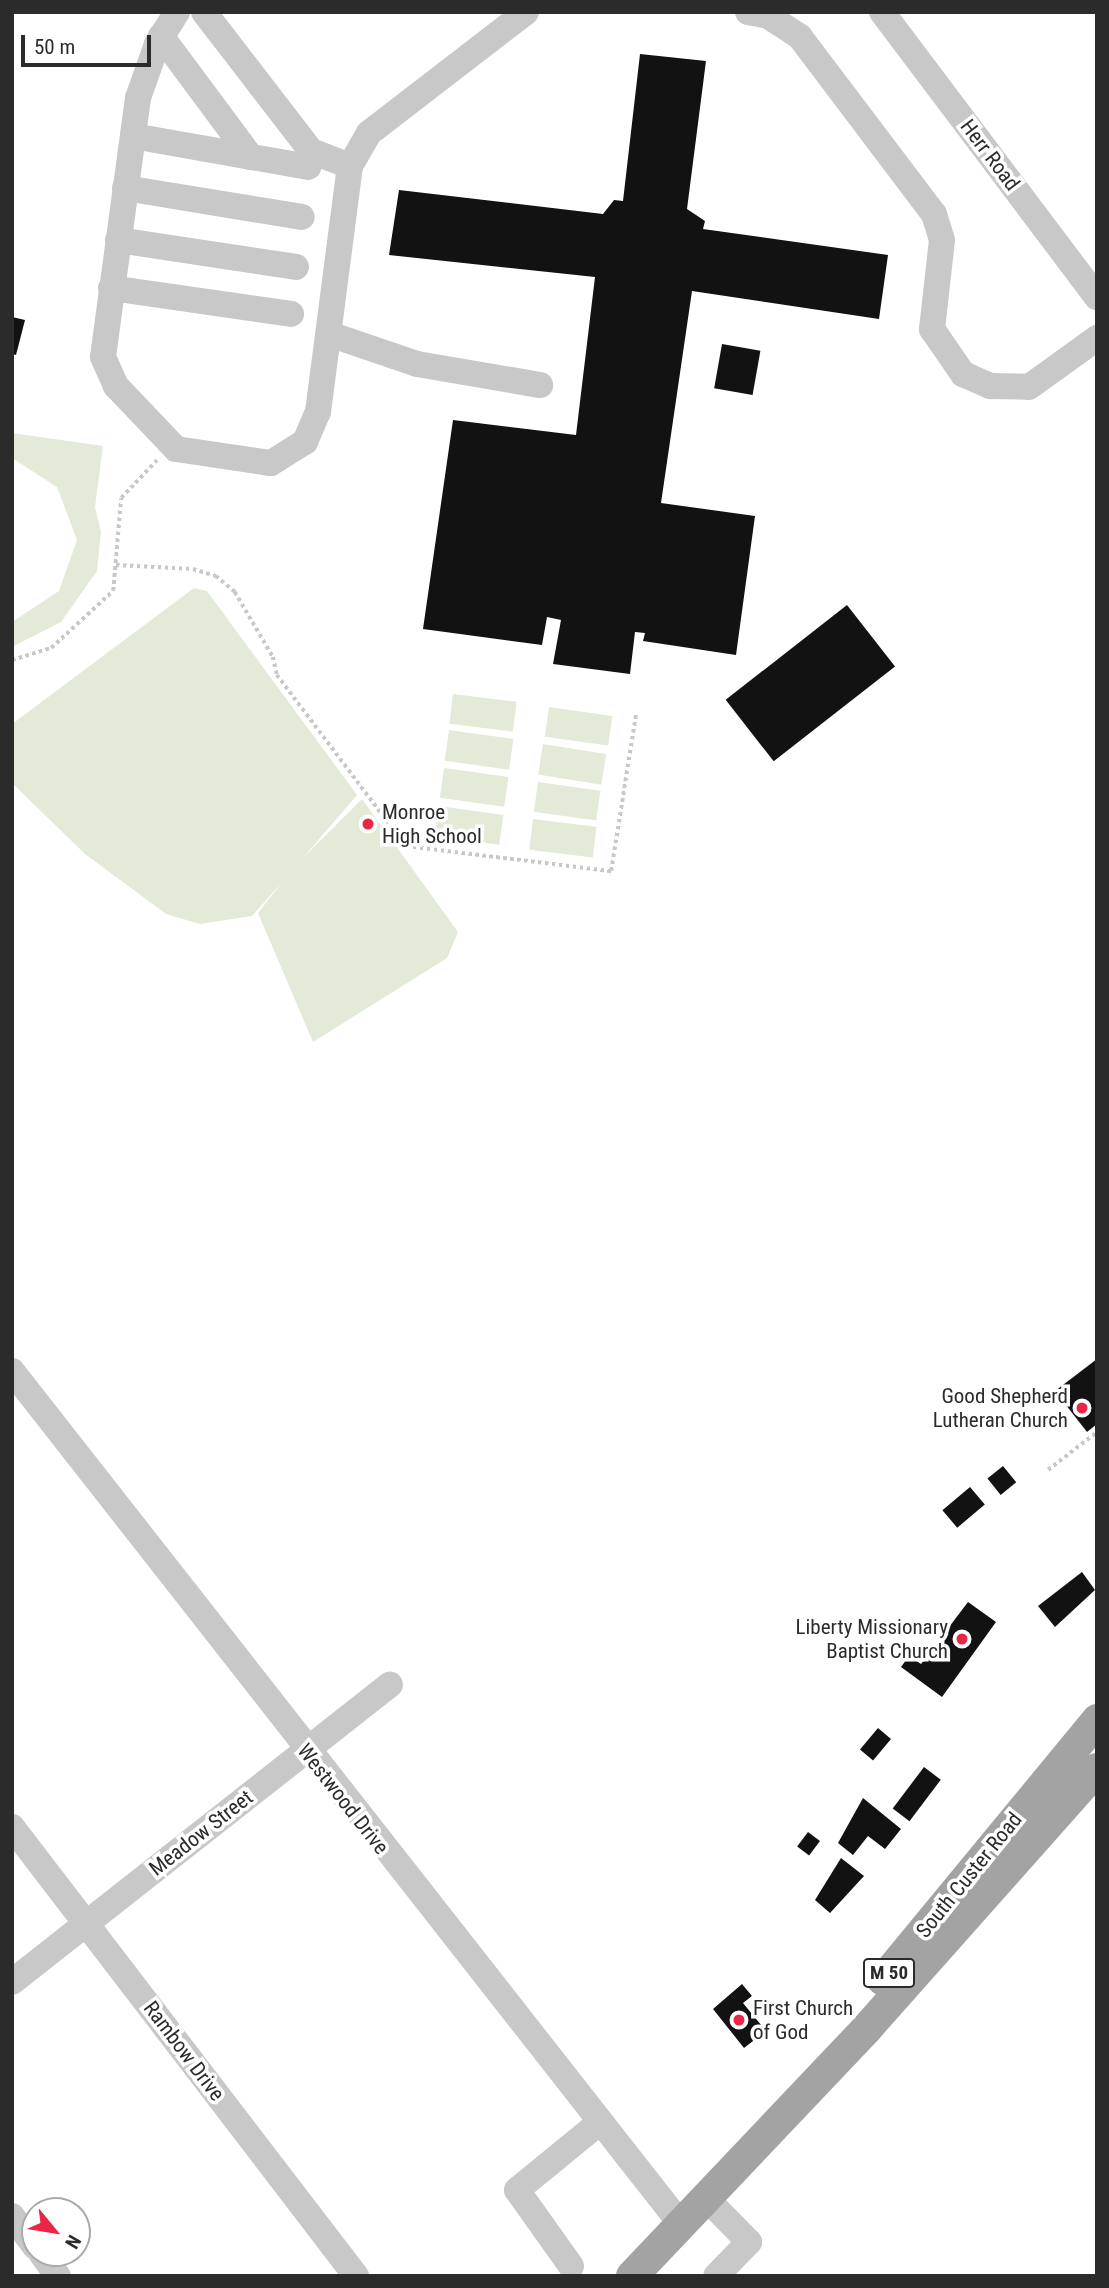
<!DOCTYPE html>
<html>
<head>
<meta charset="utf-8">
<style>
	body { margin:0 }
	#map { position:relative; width:1109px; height:2288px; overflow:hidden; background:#fff; font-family:"Roboto Condensed",sans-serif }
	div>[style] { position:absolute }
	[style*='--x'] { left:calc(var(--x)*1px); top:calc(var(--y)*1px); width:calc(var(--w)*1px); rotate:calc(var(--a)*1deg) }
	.green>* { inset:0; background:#e3ead8; transform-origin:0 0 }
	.building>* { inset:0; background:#121212; transform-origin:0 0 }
	.path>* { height:3.5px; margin-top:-1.75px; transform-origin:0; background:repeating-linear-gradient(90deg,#c8c8c8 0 3.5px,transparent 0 7px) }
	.minor>* { height:26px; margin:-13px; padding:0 13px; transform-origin:13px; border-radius:13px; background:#c8c8c8 }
	.major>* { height:32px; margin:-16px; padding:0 16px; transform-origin:16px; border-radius:16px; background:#a3a3a3 }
	.dots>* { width:19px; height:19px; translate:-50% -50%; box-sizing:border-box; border:4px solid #fff; border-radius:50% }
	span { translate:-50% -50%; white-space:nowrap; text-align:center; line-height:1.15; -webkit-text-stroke:7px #fff; paint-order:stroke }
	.shield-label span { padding:2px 5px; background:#fff; border:2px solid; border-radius:5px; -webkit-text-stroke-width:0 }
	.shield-label { font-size:19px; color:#2b2b2b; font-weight:700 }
	.street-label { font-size:21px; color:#2b2b2b }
	.poi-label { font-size:21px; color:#2b2b2b }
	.left { translate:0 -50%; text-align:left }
	.right { translate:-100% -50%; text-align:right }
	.frame { position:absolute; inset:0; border:14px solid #2b2b2b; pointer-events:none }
	.north { position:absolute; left:21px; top:2197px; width:70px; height:70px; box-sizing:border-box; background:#fff; border:2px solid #aaa; border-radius:50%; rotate:120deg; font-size:19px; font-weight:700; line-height:28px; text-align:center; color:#2b2b2b }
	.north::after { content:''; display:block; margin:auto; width:24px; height:32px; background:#ea2647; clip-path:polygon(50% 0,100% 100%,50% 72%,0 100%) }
	.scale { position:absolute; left:21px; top:35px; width:130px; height:32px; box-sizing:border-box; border:4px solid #2b2b2b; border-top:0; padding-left:9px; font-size:21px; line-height:24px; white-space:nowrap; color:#2b2b2b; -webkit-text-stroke:5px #fff; paint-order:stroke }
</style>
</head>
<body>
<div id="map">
	<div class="green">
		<div style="clip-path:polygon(12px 433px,103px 446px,95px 507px,101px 532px,97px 571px,61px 622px,12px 647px,12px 622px,59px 591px,77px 540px,57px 487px,12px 458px)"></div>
		<div style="clip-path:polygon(194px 588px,207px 591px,357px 795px,302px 859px,362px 799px,458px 932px,447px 958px,313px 1042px,258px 913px,283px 881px,252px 916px,200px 924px,166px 914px,85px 854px,12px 783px,12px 724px)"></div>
		<div style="left:453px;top:694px;width:64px;height:30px;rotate:7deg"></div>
		<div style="left:549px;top:707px;width:64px;height:30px;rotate:8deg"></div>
		<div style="left:449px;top:730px;width:65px;height:31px;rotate:8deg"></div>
		<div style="left:543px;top:744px;width:64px;height:31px;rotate:9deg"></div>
		<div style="left:444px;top:768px;width:65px;height:30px;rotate:8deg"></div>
		<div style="left:538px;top:782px;width:63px;height:30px;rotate:8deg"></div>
		<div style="left:439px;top:806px;width:65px;height:30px;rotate:8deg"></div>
		<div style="left:533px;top:819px;width:64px;height:31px;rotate:7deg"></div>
	</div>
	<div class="building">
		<div style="clip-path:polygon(640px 54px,706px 61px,687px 209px,705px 221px,703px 229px,888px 255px,879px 319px,692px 291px,661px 503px,755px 516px,736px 655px,643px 641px,645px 633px,635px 632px,630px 674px,553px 664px,561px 620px,547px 617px,542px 645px,423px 629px,453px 420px,576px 435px,595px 277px,389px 255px,399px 190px,603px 214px,614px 200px,623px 201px)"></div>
		<div style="clip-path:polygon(12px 317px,25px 320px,16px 355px,12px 354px)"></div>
		<div style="left:722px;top:344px;width:39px;height:45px;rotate:10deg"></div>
		<div style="left:847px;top:605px;width:78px;height:154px;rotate:52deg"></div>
		<div style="clip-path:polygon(1097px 1359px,1097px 1424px,1087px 1432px,1055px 1391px)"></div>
		<div style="left:1003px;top:1466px;width:21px;height:20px;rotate:51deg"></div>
		<div style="left:970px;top:1487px;width:23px;height:36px;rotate:50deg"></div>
		<div style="clip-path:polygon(1082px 1572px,1095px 1590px,1055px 1627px,1038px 1606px)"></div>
		<div style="clip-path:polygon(968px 1602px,996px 1622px,942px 1697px,901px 1667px,909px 1656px,921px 1664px)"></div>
		<div style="left:878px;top:1728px;width:17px;height:28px;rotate:40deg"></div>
		<div style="left:924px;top:1767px;width:21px;height:52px;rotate:37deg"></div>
		<div style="clip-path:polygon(863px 1798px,901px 1829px,885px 1849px,868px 1836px,853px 1855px,838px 1843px)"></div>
		<div style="left:808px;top:1832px;width:15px;height:18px;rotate:37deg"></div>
		<div style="clip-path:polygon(841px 1858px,864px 1876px,830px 1913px,815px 1900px)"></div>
		<div style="clip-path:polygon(742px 1984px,752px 1996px,743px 2003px,766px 2031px,744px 2048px,713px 2009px)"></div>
	</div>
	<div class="path">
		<div style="--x:116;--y:565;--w:77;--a:3"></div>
		<div style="--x:193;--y:569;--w:24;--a:17"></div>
		<div style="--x:216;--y:576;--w:25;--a:40"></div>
		<div style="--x:235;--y:592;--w:75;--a:59.7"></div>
		<div style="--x:273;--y:657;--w:18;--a:77"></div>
		<div style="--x:277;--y:675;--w:214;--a:53"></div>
		<div style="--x:406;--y:846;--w:207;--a:7"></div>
		<div style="--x:611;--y:871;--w:159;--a:-81"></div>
		<div style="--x:12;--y:660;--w:41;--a:-17.1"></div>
		<div style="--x:51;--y:648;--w:84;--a:-42.6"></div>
		<div style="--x:113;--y:591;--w:93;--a:-85.1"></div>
		<div style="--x:121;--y:498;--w:52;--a:-46.5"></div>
		<div style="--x:1048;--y:1470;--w:62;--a:-37.8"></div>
	</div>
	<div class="minor">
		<div style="--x:177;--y:12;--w:38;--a:122"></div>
		<div style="--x:157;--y:44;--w:57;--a:109.4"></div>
		<div style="--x:138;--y:98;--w:261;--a:97.7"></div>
		<div style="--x:103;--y:357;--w:32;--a:66"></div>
		<div style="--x:116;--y:386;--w:87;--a:46.4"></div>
		<div style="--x:176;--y:449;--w:96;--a:8.4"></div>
		<div style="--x:271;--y:463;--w:40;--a:-32"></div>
		<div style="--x:305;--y:442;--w:33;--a:-67"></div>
		<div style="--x:318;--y:412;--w:248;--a:-82.6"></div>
		<div style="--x:204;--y:12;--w:175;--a:52.4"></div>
		<div style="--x:311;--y:151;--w:42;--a:21"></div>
		<div style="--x:350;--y:166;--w:38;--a:-60"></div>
		<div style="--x:369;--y:133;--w:198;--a:-37.6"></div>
		<div style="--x:748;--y:12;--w:20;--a:11"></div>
		<div style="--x:768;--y:16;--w:38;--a:33"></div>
		<div style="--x:800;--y:37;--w:222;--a:52.9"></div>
		<div style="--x:934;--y:214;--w:27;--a:73"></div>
		<div style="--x:942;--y:240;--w:90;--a:96.4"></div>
		<div style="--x:932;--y:329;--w:55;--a:55.4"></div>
		<div style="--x:963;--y:374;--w:30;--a:24"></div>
		<div style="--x:990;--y:386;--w:39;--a:1"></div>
		<div style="--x:1029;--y:387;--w:84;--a:-35.8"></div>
		<div style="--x:882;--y:12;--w:357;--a:53"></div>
		<div style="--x:161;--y:36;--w:151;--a:53.4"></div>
		<div style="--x:133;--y:136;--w:178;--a:10"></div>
		<div style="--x:125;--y:188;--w:179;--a:9.3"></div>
		<div style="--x:118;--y:240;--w:180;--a:8.6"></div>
		<div style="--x:111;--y:288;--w:182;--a:8.2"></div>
		<div style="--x:329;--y:334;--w:93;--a:18.8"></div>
		<div style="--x:417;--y:364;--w:125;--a:9.7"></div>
		<div style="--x:12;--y:1371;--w:1083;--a:51.9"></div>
		<div style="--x:12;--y:1827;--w:566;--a:52.54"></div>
		<div style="--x:12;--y:1982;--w:481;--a:-38.2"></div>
		<div style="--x:705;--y:2197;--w:63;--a:45.6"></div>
		<div style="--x:749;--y:2242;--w:47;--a:134.1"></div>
		<div style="--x:12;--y:2216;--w:38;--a:53"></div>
		<div style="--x:41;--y:2253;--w:29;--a:54"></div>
		<div style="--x:571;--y:2266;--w:93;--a:-125.4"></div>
		<div style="--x:517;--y:2190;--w:107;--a:-39.3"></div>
	</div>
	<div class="major">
		<div style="--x:883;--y:1980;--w:337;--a:-50.5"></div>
		<div style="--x:632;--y:2276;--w:343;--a:-46.5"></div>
		<div style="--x:868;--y:2027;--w:345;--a:-48.4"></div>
	</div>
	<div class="dots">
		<div style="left:368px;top:824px;background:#ea2647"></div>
		<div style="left:1082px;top:1408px;background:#ea2647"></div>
		<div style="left:962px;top:1639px;background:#ea2647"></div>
		<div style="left:739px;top:2020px;background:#ea2647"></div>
	</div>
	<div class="shield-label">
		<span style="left:889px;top:1973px">M 50</span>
	</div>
	<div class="street-label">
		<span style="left:990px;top:155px;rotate:53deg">Herr Road</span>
		<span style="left:343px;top:1799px;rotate:52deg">Westwood Drive</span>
		<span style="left:201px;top:1833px;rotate:-38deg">Meadow Street</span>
		<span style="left:969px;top:1875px;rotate:-51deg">South Custer Road</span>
		<span style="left:184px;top:2051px;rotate:53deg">Rambow Drive</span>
	</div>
	<div class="poi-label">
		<span class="left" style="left:382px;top:824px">Monroe<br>High School</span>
		<span class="right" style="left:1068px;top:1408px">Good Shepherd<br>Lutheran Church</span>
		<span class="right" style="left:948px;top:1639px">Liberty Missionary<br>Baptist Church</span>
		<span class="left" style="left:753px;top:2020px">First Church<br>of God</span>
	</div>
	<div class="frame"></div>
	<div class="north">N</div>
	<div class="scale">50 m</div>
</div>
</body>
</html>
